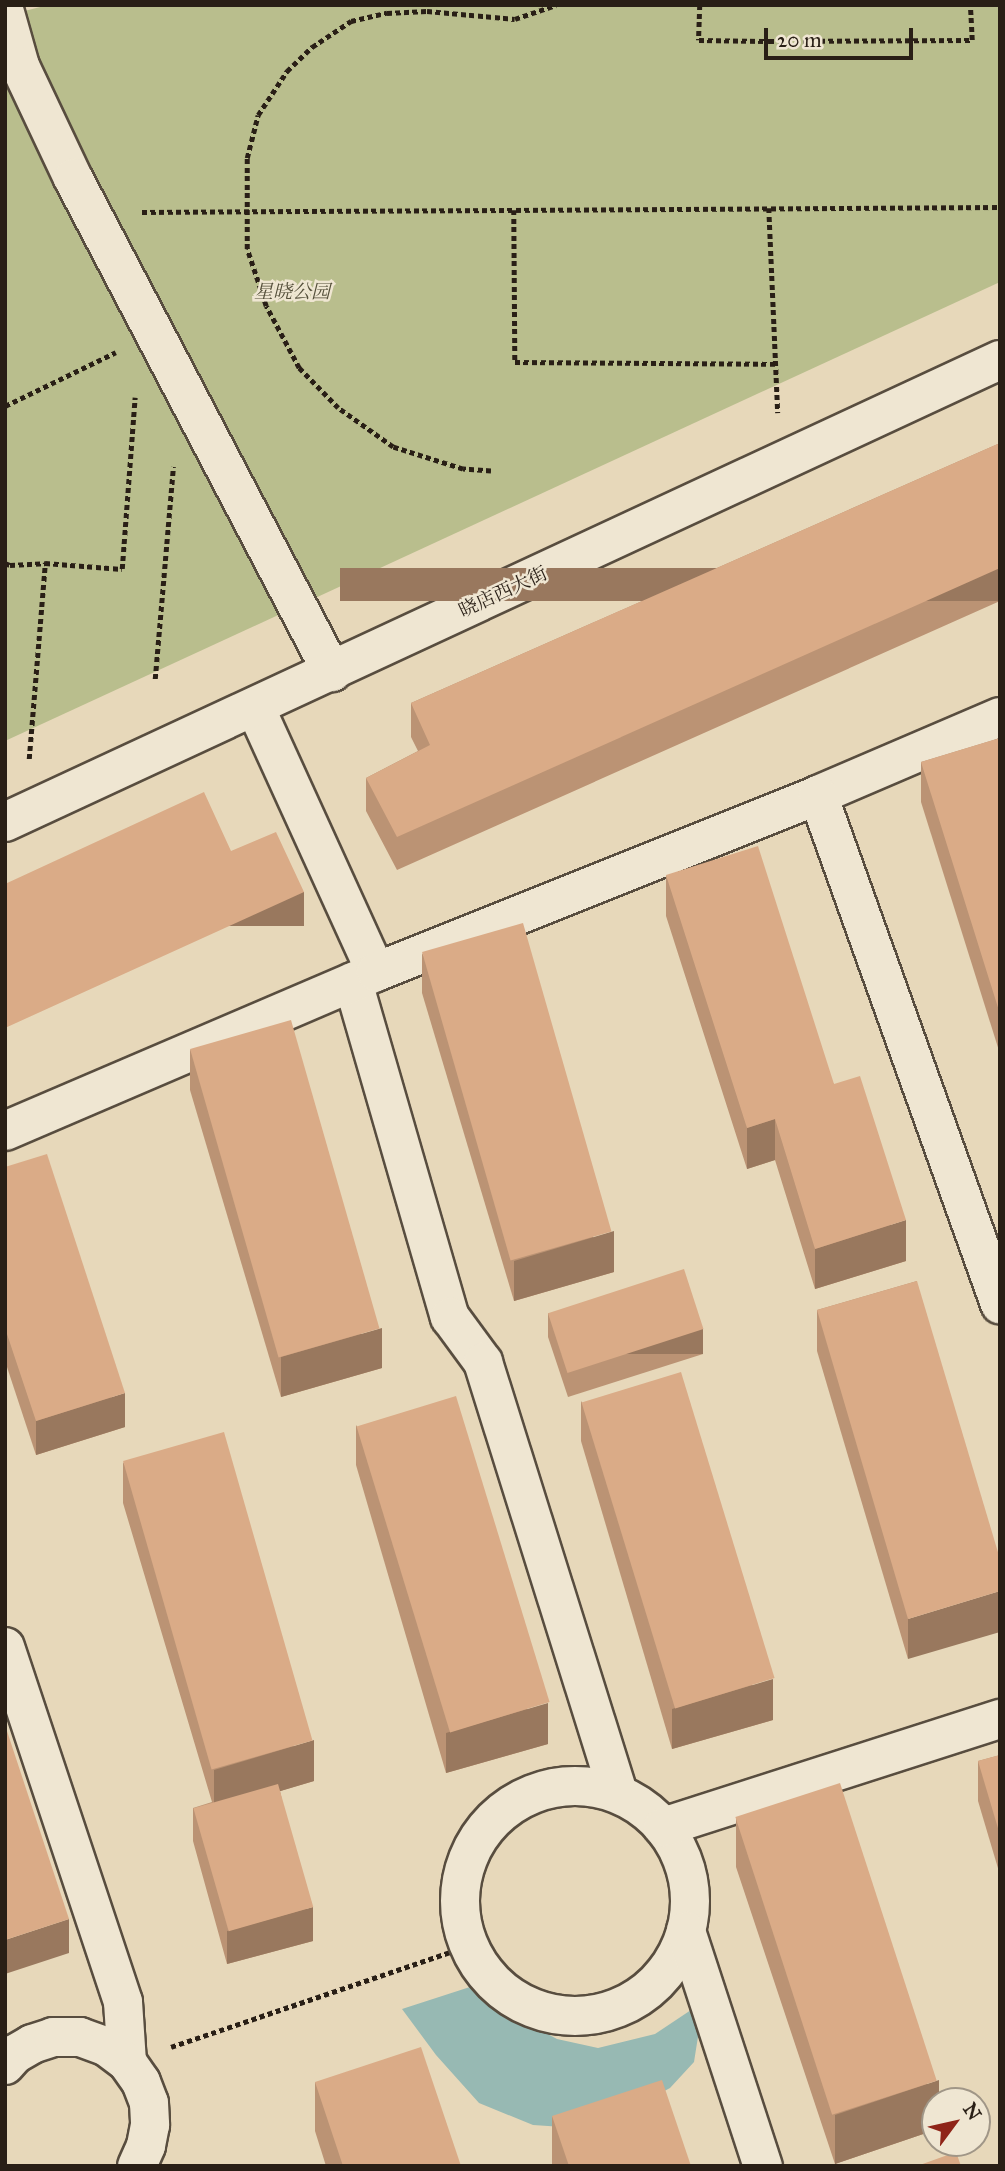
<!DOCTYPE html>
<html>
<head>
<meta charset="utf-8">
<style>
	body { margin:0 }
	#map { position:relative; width:1005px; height:2171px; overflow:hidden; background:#e7d8ba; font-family:"IM FELL Great Primer","Noto Serif SC",serif }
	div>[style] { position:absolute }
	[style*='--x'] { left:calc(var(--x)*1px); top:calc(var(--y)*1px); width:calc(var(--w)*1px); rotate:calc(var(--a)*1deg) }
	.green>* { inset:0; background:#b9be8d }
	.water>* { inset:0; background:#97b9b3 }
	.path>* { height:4.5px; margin-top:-2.25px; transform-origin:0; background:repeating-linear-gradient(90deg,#291f16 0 5px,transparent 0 8.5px) }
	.roads { filter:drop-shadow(2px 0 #584d3f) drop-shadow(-2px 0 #584d3f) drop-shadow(0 2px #584d3f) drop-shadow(0 -2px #584d3f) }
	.minor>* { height:38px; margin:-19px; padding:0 19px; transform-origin:19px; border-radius:19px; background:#efe6d2 }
	.minor>.ring { margin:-19px; padding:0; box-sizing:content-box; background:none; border:38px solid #efe6d2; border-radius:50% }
	.wall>* { inset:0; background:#bb9374 }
	.shaded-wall>* { inset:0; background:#99785e; transform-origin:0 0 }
	.building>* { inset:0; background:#daab87; transform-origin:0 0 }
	span { translate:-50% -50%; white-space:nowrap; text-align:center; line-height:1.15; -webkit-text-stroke:5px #efe6d2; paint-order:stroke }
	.park-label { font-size:19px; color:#544f3a; font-style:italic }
	.street-label { font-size:19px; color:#291f16 }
	.frame { position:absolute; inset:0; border:7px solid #291f16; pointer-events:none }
	.north { position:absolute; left:921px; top:2087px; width:70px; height:70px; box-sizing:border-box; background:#efe6d2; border:2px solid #a09687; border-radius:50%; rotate:57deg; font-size:19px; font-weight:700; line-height:28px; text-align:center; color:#291f16 }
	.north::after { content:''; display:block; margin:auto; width:24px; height:32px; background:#8f2418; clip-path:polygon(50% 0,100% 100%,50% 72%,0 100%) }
	.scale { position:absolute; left:764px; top:28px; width:149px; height:32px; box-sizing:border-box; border:4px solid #291f16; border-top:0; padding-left:9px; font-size:21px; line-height:24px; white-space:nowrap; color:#291f16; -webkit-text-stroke:5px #efe6d2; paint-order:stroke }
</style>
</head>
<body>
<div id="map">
	<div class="green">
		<div style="clip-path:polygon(48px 5px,1000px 5px,1000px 282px,5px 741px,5px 16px)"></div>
	</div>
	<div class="water">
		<div style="clip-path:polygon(473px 1986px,508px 2013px,557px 2039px,598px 2048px,655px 2034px,694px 2008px,700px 2024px,694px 2062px,670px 2088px,633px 2108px,578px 2128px,533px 2125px,479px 2103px,436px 2055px,402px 2009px)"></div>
	</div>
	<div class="path">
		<div style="--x:700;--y:5;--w:35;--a:92"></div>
		<div style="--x:699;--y:40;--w:70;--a:0.8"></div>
		<div style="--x:769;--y:41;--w:203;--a:-0.3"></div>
		<div style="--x:972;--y:40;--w:35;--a:-93"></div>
		<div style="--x:769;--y:208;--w:205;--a:87.5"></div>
		<div style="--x:514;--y:210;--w:152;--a:89.6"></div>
		<div style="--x:515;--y:362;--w:261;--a:0.4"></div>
		<div style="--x:142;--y:212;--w:858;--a:-0.33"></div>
		<div style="--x:5;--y:406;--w:123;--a:-25.9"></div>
		<div style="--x:491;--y:471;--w:28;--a:-176"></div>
		<div style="--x:463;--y:469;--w:73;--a:-162.6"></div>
		<div style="--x:393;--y:447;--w:67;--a:-144.7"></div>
		<div style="--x:338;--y:408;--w:56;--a:-134.3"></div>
		<div style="--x:299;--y:368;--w:70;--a:-118"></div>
		<div style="--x:266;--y:306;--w:60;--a:-108.4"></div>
		<div style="--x:247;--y:249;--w:91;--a:-90"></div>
		<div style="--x:247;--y:158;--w:44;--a:-75.7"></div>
		<div style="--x:258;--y:115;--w:53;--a:-56.6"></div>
		<div style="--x:287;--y:71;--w:35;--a:-44"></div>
		<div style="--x:312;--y:47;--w:47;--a:-33.7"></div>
		<div style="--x:351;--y:21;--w:37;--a:-13"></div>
		<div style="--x:387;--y:13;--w:40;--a:-2.9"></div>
		<div style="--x:427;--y:11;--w:88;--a:5.2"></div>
		<div style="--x:515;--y:19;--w:43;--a:-18.9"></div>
		<div style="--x:5;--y:563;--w:5;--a:22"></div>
		<div style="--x:10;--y:565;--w:35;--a:-3"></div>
		<div style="--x:155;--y:679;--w:213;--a:-85.1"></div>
		<div style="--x:29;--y:759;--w:197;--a:-85.3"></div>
		<div style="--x:45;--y:563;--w:77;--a:4.5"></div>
		<div style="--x:122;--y:569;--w:172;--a:-85.7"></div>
		<div style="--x:171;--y:2047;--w:314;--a:-18.8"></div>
	</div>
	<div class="roads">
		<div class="minor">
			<div style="--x:5;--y:13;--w:55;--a:74.2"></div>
			<div style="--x:20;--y:66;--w:124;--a:64.7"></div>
			<div style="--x:73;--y:178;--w:558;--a:62.33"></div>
			<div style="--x:255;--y:707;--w:291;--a:65.5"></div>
			<div style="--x:818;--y:795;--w:198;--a:-23.2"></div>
			<div style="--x:5;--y:822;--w:1097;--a:-24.91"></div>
			<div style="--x:353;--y:982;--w:349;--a:73.9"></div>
			<div style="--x:450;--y:1317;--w:56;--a:53.7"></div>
			<div style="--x:483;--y:1362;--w:452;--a:72.6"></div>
			<div style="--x:5;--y:1131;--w:404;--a:-23.2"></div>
			<div style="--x:376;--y:972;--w:476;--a:-21.8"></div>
			<div style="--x:818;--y:795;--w:541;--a:70.32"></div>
			<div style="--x:5;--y:1647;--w:374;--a:71.6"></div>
			<div style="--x:123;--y:2002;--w:60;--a:86.2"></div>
			<div class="ring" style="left:460px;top:1786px;width:192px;height:192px"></div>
			<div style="--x:663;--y:1827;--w:354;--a:-17.8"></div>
			<div style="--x:686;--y:1931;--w:247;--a:71.9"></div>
			<div style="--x:5;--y:2065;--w:15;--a:-48"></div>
			<div style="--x:15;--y:2054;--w:20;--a:-30"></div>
			<div style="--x:32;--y:2044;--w:22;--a:-18"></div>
			<div style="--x:53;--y:2037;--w:27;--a:0"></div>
			<div style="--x:80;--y:2037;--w:29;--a:20"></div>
			<div style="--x:107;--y:2047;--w:25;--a:37"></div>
			<div style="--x:127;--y:2062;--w:24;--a:55"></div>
			<div style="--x:141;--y:2082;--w:22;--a:69"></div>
			<div style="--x:149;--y:2103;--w:22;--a:87"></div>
			<div style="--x:150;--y:2125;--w:21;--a:101"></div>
			<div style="--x:146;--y:2146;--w:22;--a:114"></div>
		</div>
	</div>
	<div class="wall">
		<div style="clip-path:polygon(1000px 443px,1000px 601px,397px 870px,366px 811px,366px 778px,418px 751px,411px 737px,411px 703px)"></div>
		<div style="clip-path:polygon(1000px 738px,1000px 1054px,921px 802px,921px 762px)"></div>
		<div style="clip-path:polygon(666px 875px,834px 1084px,906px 1261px,815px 1289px,775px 1160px,747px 1169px,666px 916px)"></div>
		<div style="clip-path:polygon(422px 953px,614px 1272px,514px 1301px,422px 993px)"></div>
		<div style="clip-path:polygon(190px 1049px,382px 1368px,281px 1397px,190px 1090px)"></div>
		<div style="clip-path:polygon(5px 1167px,125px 1427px,36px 1455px,5px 1361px)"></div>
		<div style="clip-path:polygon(917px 1281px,908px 1659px,817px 1351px,817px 1310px)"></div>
		<div style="clip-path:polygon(548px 1313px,703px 1354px,568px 1397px,548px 1337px)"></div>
		<div style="clip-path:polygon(581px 1401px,773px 1720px,672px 1749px,581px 1441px)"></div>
		<div style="clip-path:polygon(356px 1425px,548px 1744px,446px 1773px,356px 1465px)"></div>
		<div style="clip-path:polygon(123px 1462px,314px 1781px,280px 1791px,313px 1941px,227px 1964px,193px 1841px,193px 1808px,212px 1802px,123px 1503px)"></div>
		<div style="clip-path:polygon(1000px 1755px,1000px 1875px,978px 1801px,978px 1761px)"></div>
		<div style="clip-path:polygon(736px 1818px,939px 2101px,935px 2101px,935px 2130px,835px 2164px,736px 1867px)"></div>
		<div style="clip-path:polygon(315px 2082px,461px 2166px,326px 2166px,315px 2131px)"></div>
		<div style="clip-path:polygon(552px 2116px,691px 2166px,552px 2166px)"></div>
	</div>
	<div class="shaded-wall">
		<div style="left:1000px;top:568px;width:33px;height:660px;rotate:90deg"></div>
		<div style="left:304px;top:892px;width:34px;height:328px;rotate:90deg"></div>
		<div style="clip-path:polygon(775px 1119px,775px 1160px,747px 1169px,747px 1128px)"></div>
		<div style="clip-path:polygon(906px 1220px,906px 1261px,815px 1289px,815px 1249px)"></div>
		<div style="clip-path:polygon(614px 1231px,614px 1272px,514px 1301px,514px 1261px)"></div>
		<div style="clip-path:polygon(382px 1328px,382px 1368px,281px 1397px,281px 1357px)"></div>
		<div style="left:703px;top:1329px;width:25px;height:142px;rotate:90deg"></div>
		<div style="clip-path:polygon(125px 1393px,125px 1427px,36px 1455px,36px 1421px)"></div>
		<div style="clip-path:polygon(1000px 1591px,1000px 1632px,908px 1659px,908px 1619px)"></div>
		<div style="clip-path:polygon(773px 1679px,773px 1720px,672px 1749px,672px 1709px)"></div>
		<div style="clip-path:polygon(548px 1703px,548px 1744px,446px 1773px,446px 1733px)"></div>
		<div style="clip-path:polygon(314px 1740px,314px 1781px,214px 1811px,214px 1770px)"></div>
		<div style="clip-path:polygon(313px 1907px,313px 1941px,227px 1964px,227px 1931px)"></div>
		<div style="clip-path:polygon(69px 1919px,69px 1953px,5px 1974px,5px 1940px)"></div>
		<div style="clip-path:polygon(939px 2080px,939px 2101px,935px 2101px,935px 2130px,835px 2164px,835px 2115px)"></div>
	</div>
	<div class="building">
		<div style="clip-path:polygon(1000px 443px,1000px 568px,397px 837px,366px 778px,430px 745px,411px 703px)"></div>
		<div style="clip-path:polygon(1000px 738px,1000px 1014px,921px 762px)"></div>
		<div style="clip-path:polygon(204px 792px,231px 851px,276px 832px,304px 892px,5px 1028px,5px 884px)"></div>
		<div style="clip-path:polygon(758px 846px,834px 1084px,860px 1076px,906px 1220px,815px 1249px,775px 1119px,747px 1128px,666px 875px)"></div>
		<div style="left:523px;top:923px;width:321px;height:105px;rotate:74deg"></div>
		<div style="left:291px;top:1020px;width:321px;height:105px;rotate:74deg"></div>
		<div style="clip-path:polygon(47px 1154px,125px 1393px,36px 1421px,5px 1328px,5px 1167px)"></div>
		<div style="left:684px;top:1269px;width:63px;height:143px;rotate:72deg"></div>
		<div style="clip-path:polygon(917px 1281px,1000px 1559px,1000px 1591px,908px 1619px,817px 1310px)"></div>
		<div style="left:681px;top:1372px;width:320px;height:104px;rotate:73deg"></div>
		<div style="left:456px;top:1396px;width:320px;height:104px;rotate:73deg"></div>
		<div style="left:224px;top:1432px;width:321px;height:105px;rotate:74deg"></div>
		<div style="clip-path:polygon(5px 1725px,69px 1919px,5px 1940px)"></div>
		<div style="clip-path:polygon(1000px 1755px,1000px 1835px,978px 1761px)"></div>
		<div style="left:840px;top:1783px;width:313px;height:110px;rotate:72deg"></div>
		<div style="left:278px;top:1784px;width:128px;height:88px;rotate:74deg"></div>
		<div style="clip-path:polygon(421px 2047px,461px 2166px,343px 2166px,315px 2082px)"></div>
		<div style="clip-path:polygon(662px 2080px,691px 2166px,569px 2166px,552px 2116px)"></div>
		<div style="clip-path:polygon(956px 2152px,961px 2166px,917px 2166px)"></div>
	</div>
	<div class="park-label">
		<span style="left:292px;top:292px">星晓公园</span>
	</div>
	<div class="street-label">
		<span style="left:503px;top:592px;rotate:-25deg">晓店西大街</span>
	</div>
	<div class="frame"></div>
	<div class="north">N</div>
	<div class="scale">20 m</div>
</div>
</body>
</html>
